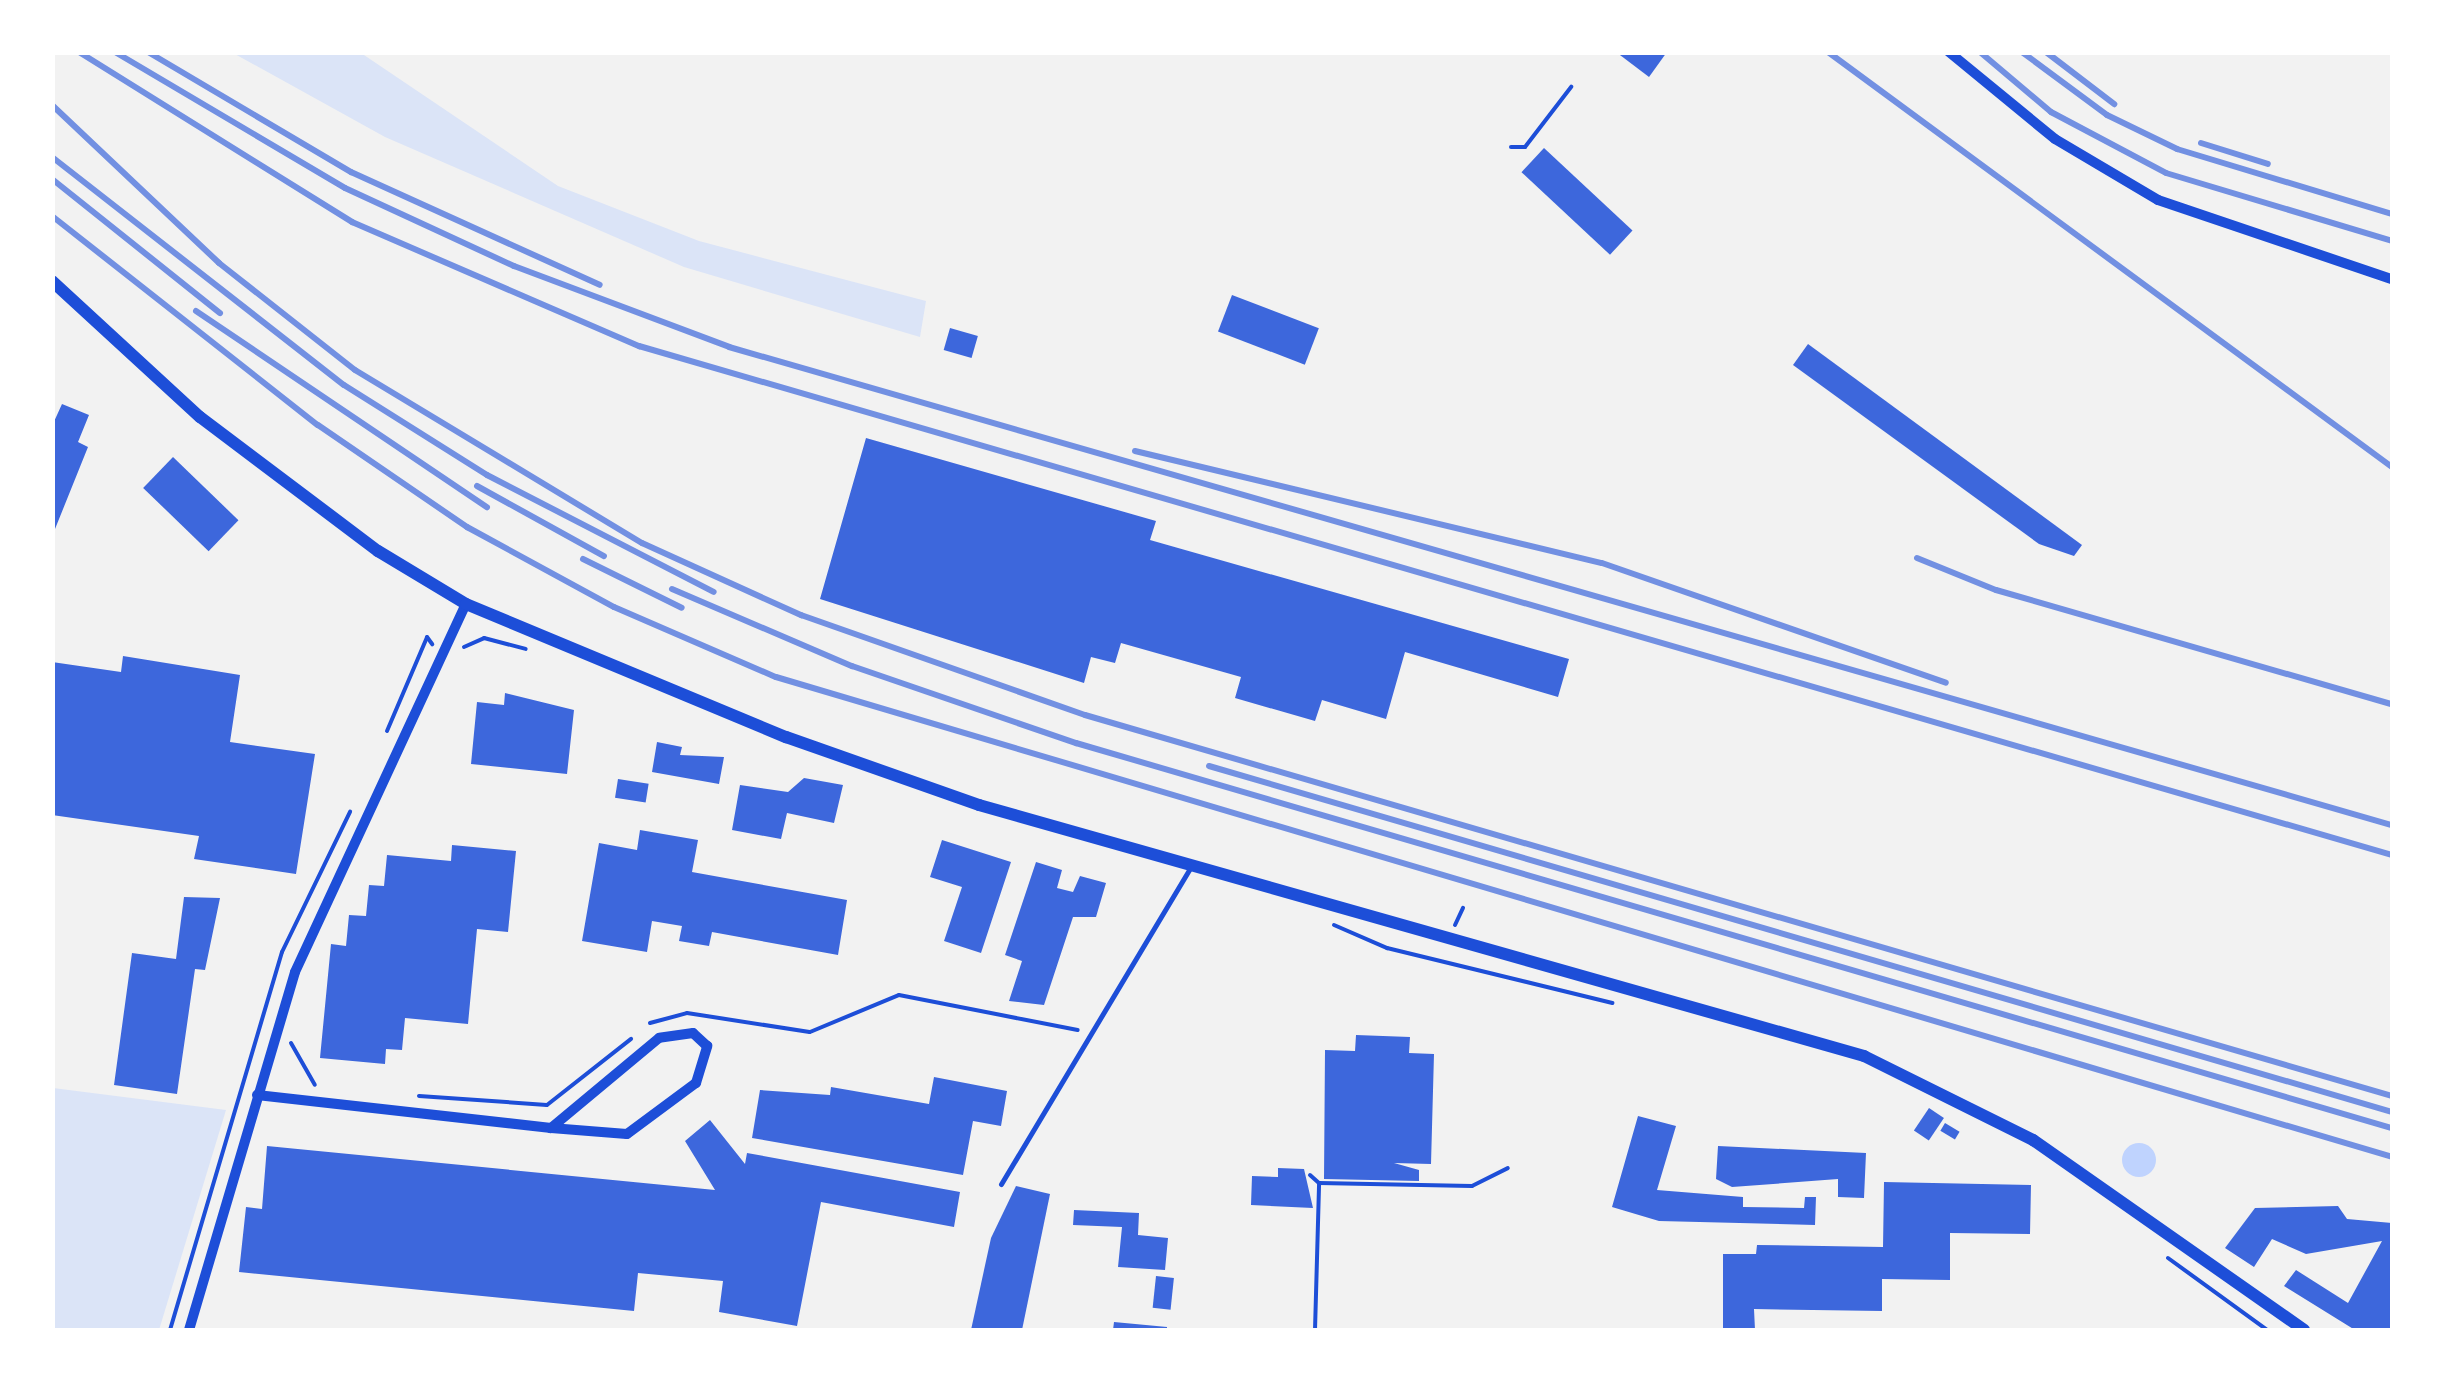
<!DOCTYPE html>
<html>
<head>
<meta charset="utf-8">
<style>
	body { margin:0 }
	#map { position:relative; width:2445px; height:1383px; overflow:hidden; background:#f2f2f2; font-family:Overpass,sans-serif }
	div>[style] { position:absolute }
	[style*='--x'] { left:calc(var(--x)*1px); top:calc(var(--y)*1px); width:calc(var(--w)*1px); rotate:calc(var(--a)*1deg) }
	.green>* { inset:0; background:#dbe4f7 }
	.water>* { inset:0; background:#bfd3fe }
	.round { border-radius:50% }
	.building>* { inset:0; background:#3d67dc; transform-origin:0 0 }
	.path>* { height:4px; margin:-2px; padding:0 2px; transform-origin:2px; border-radius:2px; background:#1d4ed8 }
	.service>* { height:5px; margin:-2.5px; padding:0 2.5px; transform-origin:2.5px; border-radius:2.5px; background:#1d4ed8 }
	.minor>* { height:10px; margin:-5px; padding:0 5px; transform-origin:5px; border-radius:5px; background:#1d4ed8 }
	.tertiary>* { height:12px; margin:-6px; padding:0 6px; transform-origin:6px; border-radius:6px; background:#1d4ed8 }
	.rail>* { height:6px; margin:-3px; padding:0 3px; transform-origin:3px; border-radius:3px; background:#7290e2 }
	span { translate:-50% -50%; white-space:nowrap; text-align:center; line-height:1.15; -webkit-text-stroke:8px #fff; paint-order:stroke }
	.frame { position:absolute; inset:0; border:55px solid #fff; pointer-events:none }
</style>
</head>
<body>
<div id="map">
	<div class="green">
		<div style="clip-path:polygon(233px 53px,361px 53px,558px 186px,699px 241px,926px 301px,920px 337px,684px 267px,385px 137px)"></div>
		<div style="clip-path:polygon(53px 1088px,226px 1110px,159px 1330px,53px 1330px)"></div>
	</div>
	<div class="water">
		<div class="round" style="left:2122px;top:1143px;width:34px;height:34px"></div>
	</div>
	<div class="building">
		<div style="clip-path:polygon(1616px 52px,1667px 52px,1649px 77px)"></div>
		<div style="left:1544px;top:148px;width:121px;height:33px;rotate:43deg"></div>
		<div style="left:1232px;top:295px;width:93px;height:39px;rotate:21deg"></div>
		<div style="left:950px;top:328px;width:29px;height:23px;rotate:16deg"></div>
		<div style="clip-path:polygon(1808px 344px,2082px 545px,2074px 556px,2039px 544px,1793px 365px)"></div>
		<div style="clip-path:polygon(62px 404px,89px 415px,78px 442px,88px 447px,53px 534px,52px 426px)"></div>
		<div style="clip-path:polygon(866px 438px,1156px 521px,1150px 540px,1569px 659px,1558px 697px,1405px 652px,1386px 719px,1322px 700px,1315px 721px,1235px 698px,1241px 677px,1121px 643px,1115px 663px,1091px 657px,1084px 683px,820px 599px)"></div>
		<div style="left:173px;top:457px;width:91px;height:43px;rotate:44deg"></div>
		<div style="clip-path:polygon(123px 656px,240px 675px,230px 742px,315px 754px,296px 874px,194px 859px,199px 836px,52px 815px,52px 662px,121px 672px)"></div>
		<div style="clip-path:polygon(505px 693px,574px 710px,567px 774px,471px 764px,477px 702px,504px 705px)"></div>
		<div style="clip-path:polygon(657px 742px,682px 747px,680px 755px,724px 757px,719px 784px,652px 772px)"></div>
		<div style="clip-path:polygon(804px 778px,843px 785px,834px 823px,787px 813px,781px 839px,732px 830px,740px 785px,788px 792px)"></div>
		<div style="left:618px;top:779px;width:31px;height:19px;rotate:9deg"></div>
		<div style="clip-path:polygon(640px 830px,698px 840px,692px 872px,847px 900px,838px 955px,712px 932px,709px 946px,679px 941px,682px 926px,652px 921px,647px 952px,582px 941px,599px 843px,637px 850px)"></div>
		<div style="clip-path:polygon(942px 840px,1011px 862px,981px 953px,944px 941px,962px 887px,930px 877px)"></div>
		<div style="clip-path:polygon(452px 845px,516px 851px,508px 932px,477px 929px,468px 1024px,405px 1018px,402px 1050px,386px 1049px,385px 1064px,320px 1058px,331px 944px,346px 946px,349px 915px,366px 916px,369px 885px,384px 886px,387px 855px,451px 861px)"></div>
		<div style="clip-path:polygon(1036px 862px,1062px 870px,1057px 888px,1073px 892px,1080px 876px,1106px 883px,1096px 917px,1073px 917px,1044px 1005px,1009px 1001px,1022px 961px,1005px 955px)"></div>
		<div style="clip-path:polygon(184px 897px,220px 898px,205px 970px,195px 969px,177px 1094px,114px 1085px,132px 953px,176px 959px)"></div>
		<div style="clip-path:polygon(1356px 1035px,1410px 1037px,1409px 1053px,1434px 1054px,1431px 1164px,1394px 1163px,1419px 1170px,1419px 1181px,1324px 1179px,1325px 1050px,1355px 1051px)"></div>
		<div style="clip-path:polygon(934px 1077px,1007px 1091px,1001px 1126px,973px 1121px,963px 1175px,752px 1138px,760px 1090px,830px 1095px,831px 1087px,929px 1104px)"></div>
		<div style="left:1929px;top:1108px;width:18px;height:27px;rotate:34deg"></div>
		<div style="clip-path:polygon(1638px 1116px,1676px 1126px,1657px 1190px,1743px 1197px,1743px 1207px,1804px 1208px,1805px 1197px,1816px 1197px,1815px 1225px,1659px 1221px,1612px 1207px)"></div>
		<div style="clip-path:polygon(710px 1120px,745px 1164px,747px 1153px,960px 1192px,954px 1227px,821px 1202px,797px 1326px,719px 1312px,723px 1281px,638px 1273px,634px 1311px,239px 1272px,246px 1207px,262px 1209px,267px 1146px,715px 1190px,685px 1141px)"></div>
		<div style="left:1945px;top:1123px;width:17px;height:9px;rotate:31deg"></div>
		<div style="clip-path:polygon(1718px 1146px,1866px 1153px,1864px 1198px,1838px 1197px,1838px 1179px,1732px 1187px,1716px 1179px)"></div>
		<div style="clip-path:polygon(1278px 1168px,1304px 1169px,1313px 1208px,1251px 1205px,1252px 1176px,1278px 1177px)"></div>
		<div style="clip-path:polygon(1884px 1182px,2031px 1185px,2030px 1234px,1950px 1233px,1950px 1280px,1882px 1279px,1882px 1311px,1754px 1309px,1755px 1330px,1723px 1330px,1723px 1254px,1756px 1254px,1757px 1245px,1883px 1247px)"></div>
		<div style="clip-path:polygon(1016px 1186px,1050px 1194px,1022px 1330px,971px 1330px,991px 1238px)"></div>
		<div style="clip-path:polygon(2338px 1206px,2347px 1219px,2392px 1223px,2392px 1330px,2355px 1330px,2284px 1286px,2296px 1270px,2348px 1303px,2382px 1241px,2306px 1254px,2272px 1239px,2254px 1267px,2225px 1248px,2255px 1208px)"></div>
		<div style="clip-path:polygon(1074px 1210px,1139px 1213px,1138px 1235px,1168px 1238px,1165px 1270px,1118px 1267px,1122px 1227px,1073px 1225px)"></div>
		<div style="left:1156px;top:1276px;width:18px;height:32px;rotate:6deg"></div>
		<div style="clip-path:polygon(1114px 1322px,1167px 1327px,1167px 1330px,1113px 1330px)"></div>
	</div>
	<div class="path">
		<div style="--x:1511;--y:147;--w:14;--a:0"></div>
		<div style="--x:1525;--y:147;--w:76;--a:-52.5"></div>
		<div style="--x:464;--y:647;--w:22;--a:-24"></div>
		<div style="--x:484;--y:638;--w:43;--a:14.7"></div>
		<div style="--x:387;--y:731;--w:102;--a:-66.9"></div>
		<div style="--x:427;--y:637;--w:9;--a:54"></div>
		<div style="--x:1334;--y:925;--w:58;--a:23.5"></div>
		<div style="--x:1387;--y:948;--w:232;--a:13.7"></div>
		<div style="--x:1455;--y:925;--w:19;--a:-65"></div>
		<div style="--x:650;--y:1023;--w:38;--a:-15"></div>
		<div style="--x:687;--y:1013;--w:124;--a:8.8"></div>
		<div style="--x:810;--y:1032;--w:96;--a:-22.6"></div>
		<div style="--x:899;--y:995;--w:182;--a:11.1"></div>
		<div style="--x:291;--y:1043;--w:48;--a:60.3"></div>
		<div style="--x:419;--y:1096;--w:128;--a:4"></div>
		<div style="--x:547;--y:1105;--w:107;--a:-38.2"></div>
		<div style="--x:1310;--y:1175;--w:12;--a:42"></div>
		<div style="--x:1319;--y:1183;--w:153;--a:1.1"></div>
		<div style="--x:1472;--y:1186;--w:40;--a:-26.6"></div>
		<div style="--x:2168;--y:1258;--w:122;--a:36"></div>
		<div style="--x:170;--y:1330;--w:394;--a:-73.5"></div>
		<div style="--x:282;--y:952;--w:156;--a:-64.1"></div>
		<div style="--x:1315;--y:1330;--w:147;--a:-88.4"></div>
	</div>
	<div class="service">
		<div style="--x:1001;--y:1184;--w:370;--a:-59.1"></div>
	</div>
	<div class="minor">
		<div style="--x:1949;--y:52;--w:137;--a:39.4"></div>
		<div style="--x:2055;--y:139;--w:120;--a:30.6"></div>
		<div style="--x:2158;--y:200;--w:247;--a:18.7"></div>
		<div style="--x:257;--y:1095;--w:296;--a:6.4"></div>
		<div style="--x:551;--y:1128;--w:76;--a:4.5"></div>
		<div style="--x:627;--y:1134;--w:86;--a:-36.5"></div>
		<div style="--x:696;--y:1083;--w:39;--a:-73"></div>
		<div style="--x:707;--y:1046;--w:19;--a:-137"></div>
		<div style="--x:693;--y:1033;--w:34;--a:172"></div>
		<div style="--x:659;--y:1038;--w:141;--a:140.2"></div>
		<div style="--x:189;--y:1330;--w:373;--a:-73.5"></div>
		<div style="--x:295;--y:972;--w:406;--a:-65.1"></div>
	</div>
	<div class="tertiary">
		<div style="--x:52;--y:281;--w:201;--a:42.6"></div>
		<div style="--x:200;--y:417;--w:223;--a:37"></div>
		<div style="--x:378;--y:551;--w:103;--a:31.1"></div>
		<div style="--x:466;--y:604;--w:347;--a:22.6"></div>
		<div style="--x:786;--y:737;--w:205;--a:19.4"></div>
		<div style="--x:979;--y:805;--w:920;--a:15.83"></div>
		<div style="--x:1864;--y:1056;--w:189;--a:26.4"></div>
		<div style="--x:2033;--y:1140;--w:331;--a:35"></div>
	</div>
	<div class="rail">
		<div style="--x:79;--y:52;--w:322;--a:31.9"></div>
		<div style="--x:352;--y:222;--w:313;--a:23.4"></div>
		<div style="--x:639;--y:346;--w:1825;--a:16.19"></div>
		<div style="--x:115;--y:52;--w:267;--a:30.6"></div>
		<div style="--x:345;--y:188;--w:186;--a:24.8"></div>
		<div style="--x:514;--y:266;--w:230;--a:20.6"></div>
		<div style="--x:729;--y:347;--w:1730;--a:16.04"></div>
		<div style="--x:148;--y:52;--w:236;--a:30.6"></div>
		<div style="--x:351;--y:172;--w:273;--a:24.4"></div>
		<div style="--x:1828;--y:52;--w:700;--a:36.35"></div>
		<div style="--x:1980;--y:52;--w:93;--a:40.2"></div>
		<div style="--x:2051;--y:112;--w:130;--a:27.9"></div>
		<div style="--x:2166;--y:173;--w:236;--a:16.7"></div>
		<div style="--x:2022;--y:52;--w:106;--a:36.5"></div>
		<div style="--x:2107;--y:115;--w:78;--a:25.9"></div>
		<div style="--x:2177;--y:149;--w:225;--a:16.8"></div>
		<div style="--x:2046;--y:52;--w:86;--a:37.4"></div>
		<div style="--x:52;--y:105;--w:230;--a:43.4"></div>
		<div style="--x:219;--y:263;--w:173;--a:38.2"></div>
		<div style="--x:355;--y:370;--w:335;--a:31.1"></div>
		<div style="--x:642;--y:543;--w:175;--a:24.4"></div>
		<div style="--x:801;--y:615;--w:301;--a:19.4"></div>
		<div style="--x:1085;--y:715;--w:1361;--a:16.25"></div>
		<div style="--x:2201;--y:143;--w:70;--a:17.4"></div>
		<div style="--x:52;--y:157;--w:370;--a:38"></div>
		<div style="--x:344;--y:385;--w:169;--a:32.2"></div>
		<div style="--x:487;--y:475;--w:255;--a:27.3"></div>
		<div style="--x:52;--y:179;--w:215;--a:38.6"></div>
		<div style="--x:52;--y:216;--w:338;--a:38.2"></div>
		<div style="--x:318;--y:425;--w:181;--a:34.4"></div>
		<div style="--x:467;--y:527;--w:167;--a:28.6"></div>
		<div style="--x:614;--y:607;--w:176;--a:23.4"></div>
		<div style="--x:776;--y:677;--w:1686;--a:16.54"></div>
		<div style="--x:196;--y:311;--w:351;--a:34"></div>
		<div style="--x:1135;--y:451;--w:480;--a:13.5"></div>
		<div style="--x:1602;--y:563;--w:364;--a:19.2"></div>
		<div style="--x:477;--y:486;--w:145;--a:28.9"></div>
		<div style="--x:1917;--y:558;--w:85;--a:22.1"></div>
		<div style="--x:1996;--y:590;--w:412;--a:16.1"></div>
		<div style="--x:583;--y:559;--w:110;--a:26.3"></div>
		<div style="--x:672;--y:589;--w:196;--a:23.2"></div>
		<div style="--x:852;--y:666;--w:237;--a:19"></div>
		<div style="--x:1076;--y:743;--w:1371;--a:16.31"></div>
		<div style="--x:1209;--y:766;--w:1233;--a:16.3"></div>
	</div>
	<div class="frame"></div>
</div>
</body>
</html>
